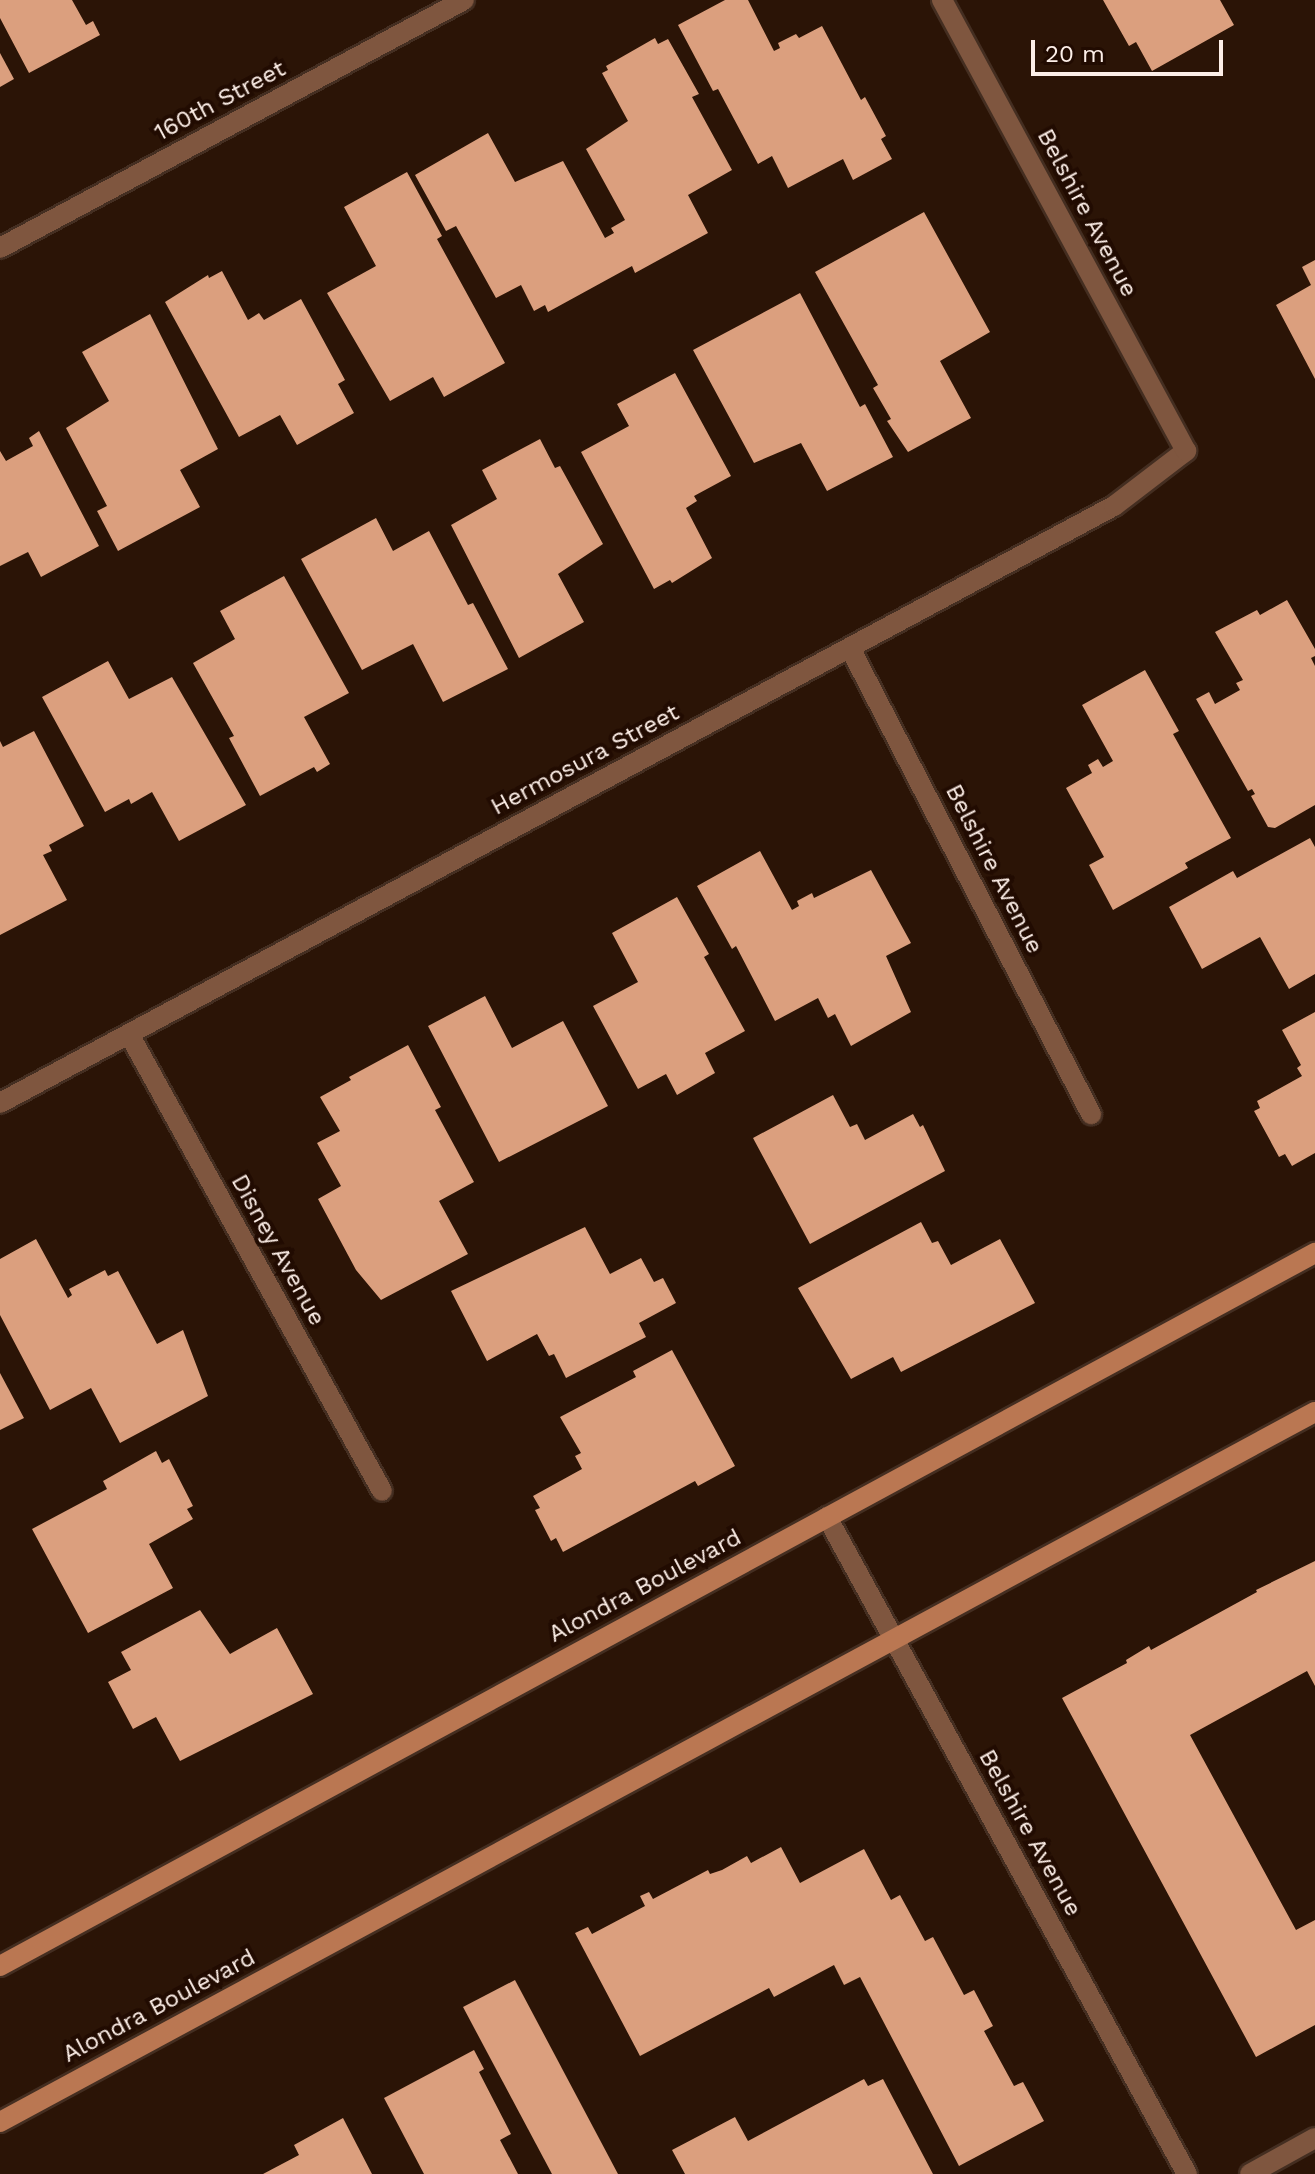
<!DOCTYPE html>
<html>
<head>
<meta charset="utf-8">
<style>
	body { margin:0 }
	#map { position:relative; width:1315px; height:2174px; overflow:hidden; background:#2b1406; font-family:"Work Sans",sans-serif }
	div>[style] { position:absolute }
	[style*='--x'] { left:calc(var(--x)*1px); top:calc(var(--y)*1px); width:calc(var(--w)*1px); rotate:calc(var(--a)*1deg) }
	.building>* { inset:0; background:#db9f7e }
	.roads { filter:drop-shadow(2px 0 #442e21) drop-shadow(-2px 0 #442e21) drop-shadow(0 2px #442e21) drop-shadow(0 -2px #442e21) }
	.service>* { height:20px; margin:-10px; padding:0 10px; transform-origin:10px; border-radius:10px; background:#7f563f }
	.minor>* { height:20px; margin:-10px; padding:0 10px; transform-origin:10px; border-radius:10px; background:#7f563f }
	.secondary>* { height:20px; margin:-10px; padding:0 10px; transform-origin:10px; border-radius:10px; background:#ba7752 }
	span { translate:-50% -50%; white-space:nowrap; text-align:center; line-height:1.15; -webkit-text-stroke:8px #210b01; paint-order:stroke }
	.street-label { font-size:24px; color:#fdefe8 }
	.scale { position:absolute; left:1031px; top:40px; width:192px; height:36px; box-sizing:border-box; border:4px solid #fdefe8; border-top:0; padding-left:10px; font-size:24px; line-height:28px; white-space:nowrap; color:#fdefe8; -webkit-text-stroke:6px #210b01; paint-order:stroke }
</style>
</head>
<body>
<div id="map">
	<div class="building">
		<div style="clip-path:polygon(0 0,72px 0,86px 25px,93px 21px,100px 35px,29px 73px,0 18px)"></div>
		<div style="clip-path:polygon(725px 0,748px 0,774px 51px,780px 48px,778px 43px,796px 34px,799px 38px,822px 26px,861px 100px,865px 97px,886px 136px,881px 139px,892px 159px,853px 180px,843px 159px,788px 188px,772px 156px,758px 164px,718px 89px,713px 91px,678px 25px)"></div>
		<div style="clip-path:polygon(1103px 0,1220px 0,1234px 25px,1152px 71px,1136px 42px,1129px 46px)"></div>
		<div style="clip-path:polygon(655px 38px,658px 44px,668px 39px,699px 94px,692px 97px,732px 170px,688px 195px,708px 233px,635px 273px,632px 266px,548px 312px,545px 305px,534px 311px,521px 285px,496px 298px,456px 226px,446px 231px,415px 175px,488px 133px,515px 182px,563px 161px,605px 238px,614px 233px,611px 228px,625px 220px,586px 149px,628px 121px,602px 73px,608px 70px,606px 66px)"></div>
		<div style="clip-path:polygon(0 53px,14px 79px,0 87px)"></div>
		<div style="clip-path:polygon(407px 172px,442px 236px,437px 239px,505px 363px,444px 397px,433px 377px,390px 401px,327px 293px,376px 266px,344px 207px)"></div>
		<div style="clip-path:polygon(924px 212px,990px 332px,940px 361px,971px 418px,908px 452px,887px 421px,891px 419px,873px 388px,878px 385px,815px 272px)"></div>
		<div style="clip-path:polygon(1315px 260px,1315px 379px,1276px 305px,1311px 285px,1302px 267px)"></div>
		<div style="clip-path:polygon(222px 271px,248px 320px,259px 313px,264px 320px,301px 299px,345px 380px,338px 384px,354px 413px,297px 445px,280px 415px,239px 437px,165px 302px,208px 275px,209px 278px)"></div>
		<div style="clip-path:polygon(800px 293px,860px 407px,865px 404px,893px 457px,827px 491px,801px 443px,754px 463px,693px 350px)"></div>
		<div style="clip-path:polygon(150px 314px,218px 449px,180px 470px,200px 507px,118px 551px,97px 511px,107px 506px,66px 428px,109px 401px,82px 352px)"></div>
		<div style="clip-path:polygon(675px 373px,731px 476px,694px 496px,697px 501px,686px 508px,712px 558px,672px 583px,670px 580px,654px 589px,581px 452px,629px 426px,617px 404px)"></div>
		<div style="clip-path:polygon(39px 431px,99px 546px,41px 577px,28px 552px,0 566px,0 451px,6px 461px,33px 446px,29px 438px)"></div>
		<div style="clip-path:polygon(540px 439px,555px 468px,560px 466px,603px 544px,558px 574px,584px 622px,519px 658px,451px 525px,497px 499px,482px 470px)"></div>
		<div style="clip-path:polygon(376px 518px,393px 551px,429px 531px,468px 605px,473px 603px,508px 669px,443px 702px,413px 644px,362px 670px,301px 559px)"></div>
		<div style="clip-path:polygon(284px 576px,349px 693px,304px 717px,330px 764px,317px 772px,314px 767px,260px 796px,229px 738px,234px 736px,193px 663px,235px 639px,220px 611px)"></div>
		<div style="clip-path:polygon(1287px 600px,1315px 649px,1315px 656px,1311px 658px,1315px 666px,1315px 805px,1275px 828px,1268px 827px,1251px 796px,1255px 794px,1252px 789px,1248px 791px,1196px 699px,1209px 692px,1215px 704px,1240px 690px,1236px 683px,1243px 680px,1215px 632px,1257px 610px,1260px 615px)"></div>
		<div style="clip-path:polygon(108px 661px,129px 699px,172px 677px,246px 805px,179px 841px,152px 792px,131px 804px,129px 799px,105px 812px,42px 697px)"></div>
		<div style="clip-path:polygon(1145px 670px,1179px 731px,1173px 734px,1231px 838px,1185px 863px,1188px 868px,1113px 910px,1089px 865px,1104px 857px,1066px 788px,1092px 773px,1088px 765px,1098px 759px,1103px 767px,1113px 761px,1082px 705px)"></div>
		<div style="clip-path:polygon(34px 731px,84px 826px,49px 845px,52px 851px,43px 855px,67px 900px,0 935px,0 741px,3px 747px)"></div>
		<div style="clip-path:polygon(1310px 838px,1315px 847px,1315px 974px,1289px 989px,1260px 937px,1202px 969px,1169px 907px,1233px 871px,1237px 878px)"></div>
		<div style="clip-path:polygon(760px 851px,792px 910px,799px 906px,797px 901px,812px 893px,814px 898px,871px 870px,911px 943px,886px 956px,911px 1012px,851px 1046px,835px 1014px,828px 1018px,818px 998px,775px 1021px,736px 946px,732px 949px,697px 886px)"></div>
		<div style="clip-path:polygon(677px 897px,709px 954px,704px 957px,745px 1031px,705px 1053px,715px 1073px,677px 1095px,666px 1074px,638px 1089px,593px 1006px,638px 982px,612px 933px)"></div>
		<div style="clip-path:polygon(485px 996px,512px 1048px,563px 1021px,608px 1106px,499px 1162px,428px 1026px)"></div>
		<div style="clip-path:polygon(1315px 1012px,1315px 1153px,1292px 1166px,1285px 1154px,1279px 1157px,1254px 1111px,1260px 1108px,1257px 1101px,1302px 1076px,1297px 1068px,1301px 1065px,1282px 1030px)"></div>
		<div style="clip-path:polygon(408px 1045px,441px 1107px,435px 1110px,474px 1182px,439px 1201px,468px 1254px,381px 1300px,356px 1270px,318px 1199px,341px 1186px,317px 1143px,340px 1131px,320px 1097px,351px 1080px,349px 1077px)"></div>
		<div style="clip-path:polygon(833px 1095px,850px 1127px,857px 1124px,865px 1140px,913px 1114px,920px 1127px,923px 1125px,945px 1171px,810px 1244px,753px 1138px)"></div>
		<div style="clip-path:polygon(921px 1222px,932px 1243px,938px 1241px,951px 1265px,1000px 1239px,1035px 1303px,901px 1372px,893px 1357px,851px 1379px,798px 1288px)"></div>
		<div style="clip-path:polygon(585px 1227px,610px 1274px,641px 1258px,654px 1282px,663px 1278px,676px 1303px,639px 1323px,646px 1337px,566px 1378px,554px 1354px,549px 1356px,537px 1334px,487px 1361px,451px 1291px)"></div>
		<div style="clip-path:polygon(36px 1239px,68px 1298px,72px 1295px,69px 1289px,105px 1270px,108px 1276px,118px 1271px,157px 1344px,183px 1330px,208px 1396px,120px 1443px,91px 1388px,50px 1410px,0 1315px,0 1259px)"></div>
		<div style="clip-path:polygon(672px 1350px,735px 1466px,698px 1486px,695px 1481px,563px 1552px,556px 1538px,551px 1541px,535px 1510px,540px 1508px,533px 1496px,582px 1469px,575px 1456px,581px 1453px,560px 1417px,636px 1377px,633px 1371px)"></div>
		<div style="clip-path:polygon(0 1373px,24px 1418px,0 1430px)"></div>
		<div style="clip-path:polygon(156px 1451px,162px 1463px,169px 1459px,193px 1506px,187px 1509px,193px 1519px,149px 1544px,173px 1588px,88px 1633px,32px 1529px,107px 1489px,103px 1481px)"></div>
		<div style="clip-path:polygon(1315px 1561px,1315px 1686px,1307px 1671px,1190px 1735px,1296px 1930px,1315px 1920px,1315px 2025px,1256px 2057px,1062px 1698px,1127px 1663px,1126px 1660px,1149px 1646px,1151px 1650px,1257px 1592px,1256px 1590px)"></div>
		<div style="clip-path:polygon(200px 1610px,230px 1654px,277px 1628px,313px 1694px,180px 1761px,156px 1717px,133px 1729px,108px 1682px,131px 1670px,121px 1652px)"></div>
		<div style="clip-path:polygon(781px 1847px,800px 1883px,864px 1849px,891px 1900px,900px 1895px,925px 1941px,933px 1937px,964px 1995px,974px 1990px,993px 2026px,984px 2031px,1014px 2086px,1023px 2082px,1044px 2121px,959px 2166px,860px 1977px,844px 1985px,834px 1965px,774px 1997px,769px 1988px,640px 2056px,575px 1933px,588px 1927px,592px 1934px,645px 1906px,640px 1896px,649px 1892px,653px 1899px,708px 1870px,710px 1874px,722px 1870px,747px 1856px,751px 1863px)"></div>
		<div style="clip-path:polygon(515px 1980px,618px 2174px,552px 2174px,463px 2007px)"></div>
		<div style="clip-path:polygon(474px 2050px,484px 2069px,479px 2072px,511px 2134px,500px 2140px,518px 2174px,424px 2174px,384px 2098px)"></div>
		<div style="clip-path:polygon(864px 2079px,868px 2086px,883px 2079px,933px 2174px,685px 2174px,672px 2150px,735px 2117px,748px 2141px)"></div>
		<div style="clip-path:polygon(343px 2118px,372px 2174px,263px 2174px,299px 2155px,294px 2145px)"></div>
	</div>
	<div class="roads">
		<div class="service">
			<div style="--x:1250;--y:2174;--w:74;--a:-29"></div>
		</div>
		<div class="minor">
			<div style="--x:0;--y:248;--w:526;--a:-28.12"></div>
			<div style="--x:850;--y:648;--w:525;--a:62.65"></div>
			<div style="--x:129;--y:1034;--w:522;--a:61.03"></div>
			<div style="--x:0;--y:1103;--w:1264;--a:-28.19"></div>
			<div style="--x:1114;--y:506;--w:91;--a:-37.4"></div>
			<div style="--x:1186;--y:451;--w:513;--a:-118.41"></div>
			<div style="--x:827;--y:1517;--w:749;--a:61.28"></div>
		</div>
		<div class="secondary">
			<div style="--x:0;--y:1966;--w:1496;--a:-28.47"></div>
			<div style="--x:0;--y:2122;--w:1494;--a:-28.37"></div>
		</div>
	</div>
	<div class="street-label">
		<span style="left:220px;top:101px;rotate:-28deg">160th Street</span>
		<span style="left:1087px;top:213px;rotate:62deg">Belshire Avenue</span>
		<span style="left:585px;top:760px;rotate:-28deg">Hermosura Street</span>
		<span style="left:994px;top:869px;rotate:63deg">Belshire Avenue</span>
		<span style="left:278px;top:1250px;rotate:61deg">Disney Avenue</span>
		<span style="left:645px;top:1586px;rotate:-28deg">Alondra Boulevard</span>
		<span style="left:1030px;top:1833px;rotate:61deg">Belshire Avenue</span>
		<span style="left:159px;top:2006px;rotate:-28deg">Alondra Boulevard</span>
	</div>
	<div class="scale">20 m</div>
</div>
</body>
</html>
